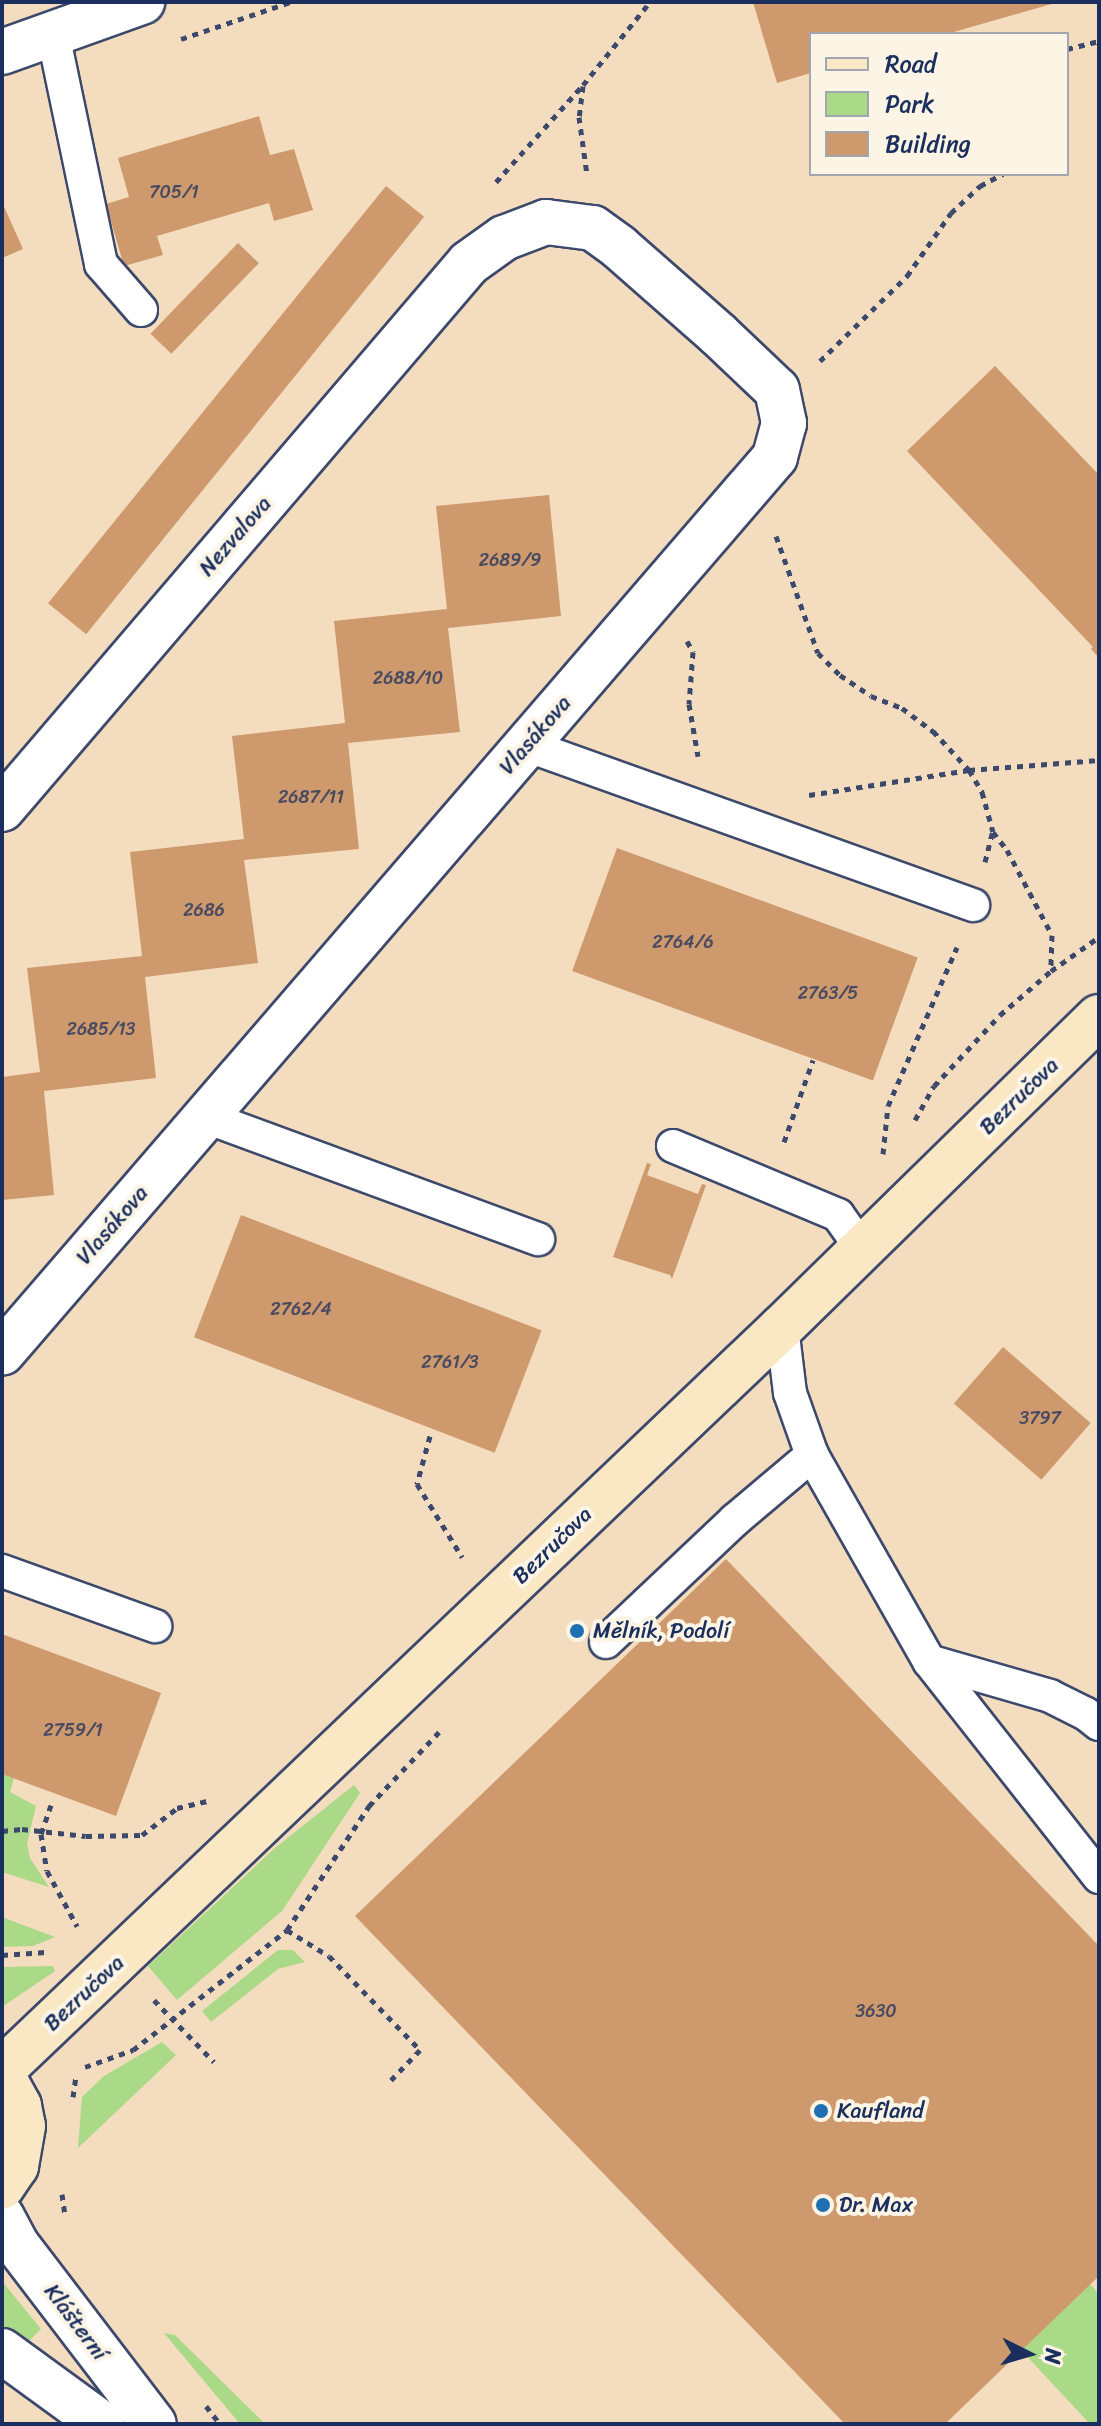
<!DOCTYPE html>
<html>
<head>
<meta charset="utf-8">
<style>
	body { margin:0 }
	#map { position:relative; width:1101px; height:2426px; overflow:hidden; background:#f4ddbe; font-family:Sriracha,sans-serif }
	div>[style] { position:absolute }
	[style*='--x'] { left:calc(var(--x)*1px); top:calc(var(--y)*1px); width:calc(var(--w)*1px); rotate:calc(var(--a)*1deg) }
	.green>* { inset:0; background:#aad987 }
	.building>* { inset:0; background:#ce996c; transform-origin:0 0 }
	.path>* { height:5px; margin-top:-2.5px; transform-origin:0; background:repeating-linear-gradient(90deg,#3c496c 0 6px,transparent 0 12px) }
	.roads { filter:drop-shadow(2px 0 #3c496c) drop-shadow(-2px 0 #3c496c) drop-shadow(0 2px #3c496c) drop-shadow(0 -2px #3c496c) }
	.lane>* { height:32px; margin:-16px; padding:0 16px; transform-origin:16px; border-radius:16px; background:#fff }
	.street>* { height:44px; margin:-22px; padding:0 22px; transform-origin:22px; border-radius:22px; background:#fff }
	.secondary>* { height:44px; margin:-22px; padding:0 22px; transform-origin:22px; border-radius:22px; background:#fae7c3 }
	.dots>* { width:22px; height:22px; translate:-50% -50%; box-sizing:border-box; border:4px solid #fcf5e5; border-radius:50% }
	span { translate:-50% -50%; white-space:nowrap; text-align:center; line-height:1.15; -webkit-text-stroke:8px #fcf5e5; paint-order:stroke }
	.number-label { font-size:18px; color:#484a62 }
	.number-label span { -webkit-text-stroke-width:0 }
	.street-label { font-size:22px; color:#1b2f5e }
	.poi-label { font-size:22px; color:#1b2f5e }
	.left { translate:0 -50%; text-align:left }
	.frame { position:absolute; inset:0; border:4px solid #1b2f5e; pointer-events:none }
	.legend { position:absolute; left:809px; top:32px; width:260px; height:144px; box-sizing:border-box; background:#fcf5e5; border:2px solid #a2a6af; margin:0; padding:10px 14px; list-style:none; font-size:24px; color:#1b2f5e }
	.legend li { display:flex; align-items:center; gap:16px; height:40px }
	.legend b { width:40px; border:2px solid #a2a6af }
	.north { position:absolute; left:989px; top:2314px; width:80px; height:80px; -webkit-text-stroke:6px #fcf5e5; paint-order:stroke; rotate:95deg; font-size:22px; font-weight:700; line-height:32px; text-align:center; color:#1b2f5e }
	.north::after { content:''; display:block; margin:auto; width:28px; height:36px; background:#1b2f5e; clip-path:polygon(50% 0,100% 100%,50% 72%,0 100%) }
</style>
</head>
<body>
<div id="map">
	<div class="green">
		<div style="clip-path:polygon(2px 1774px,14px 1778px,10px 1792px,36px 1806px,27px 1843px,30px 1858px,49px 1887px,2px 1872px)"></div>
		<div style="clip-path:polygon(354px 1785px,360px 1793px,282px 1911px,177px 2000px,148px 1966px,275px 1848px)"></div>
		<div style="clip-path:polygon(2px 1917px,55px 1937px,33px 1946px,2px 1947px)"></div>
		<div style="clip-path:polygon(278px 1950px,293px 1950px,305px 1962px,278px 1969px,211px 2022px,202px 2011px)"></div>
		<div style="clip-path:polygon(53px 1966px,55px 1971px,2px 2007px,2px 1967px)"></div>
		<div style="clip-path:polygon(162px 2042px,176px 2055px,78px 2148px,82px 2097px,104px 2076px)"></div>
		<div style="clip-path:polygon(2px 2281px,41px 2329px,25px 2345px,2px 2327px)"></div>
		<div style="clip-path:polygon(1090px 2284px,1099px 2294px,1099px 2424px,1090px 2424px,1021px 2350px)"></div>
		<div style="clip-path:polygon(164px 2333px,175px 2335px,265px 2424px,240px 2424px)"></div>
	</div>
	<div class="building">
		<div style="clip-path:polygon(753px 2px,1055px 2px,1055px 3px,947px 34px,811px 34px,811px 73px,777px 83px)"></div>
		<div style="clip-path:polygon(259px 116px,270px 155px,294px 149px,313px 210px,274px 221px,269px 203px,157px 236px,163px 255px,124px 266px,106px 204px,129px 197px,118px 158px)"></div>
		<div style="left:386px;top:186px;width:49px;height:537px;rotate:39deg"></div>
		<div style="clip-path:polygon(2px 202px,23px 249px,2px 258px)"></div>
		<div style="left:238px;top:243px;width:29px;height:126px;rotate:44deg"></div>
		<div style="clip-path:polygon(995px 366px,1099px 475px,1099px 658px,1091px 649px,1093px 647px,907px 451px)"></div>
		<div style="clip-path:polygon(549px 495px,561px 616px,448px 628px,460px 732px,348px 743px,359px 849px,244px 860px,258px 963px,145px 977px,156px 1078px,44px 1091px,54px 1195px,2px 1200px,2px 1077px,40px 1072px,27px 968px,142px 956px,130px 852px,244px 839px,232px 736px,345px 723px,334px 621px,447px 609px,436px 506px)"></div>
		<div style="left:617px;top:848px;width:320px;height:131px;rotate:20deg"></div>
		<div style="clip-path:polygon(647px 1163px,651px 1164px,647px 1175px,698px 1194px,702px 1184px,706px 1185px,672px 1279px,670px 1275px,613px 1257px)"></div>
		<div style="left:241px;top:1215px;width:322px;height:131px;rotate:21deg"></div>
		<div style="left:1003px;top:1347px;width:116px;height:75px;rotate:41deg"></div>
		<div style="clip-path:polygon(726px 1559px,1099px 1946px,1099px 2276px,945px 2424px,845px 2424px,355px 1916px)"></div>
		<div style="clip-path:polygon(2px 1634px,161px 1693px,116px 1816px,2px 1774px)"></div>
	</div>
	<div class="path">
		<div style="--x:181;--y:39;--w:115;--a:-18.7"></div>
		<div style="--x:1067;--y:49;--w:33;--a:-14"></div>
		<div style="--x:583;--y:86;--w:31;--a:97"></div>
		<div style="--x:579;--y:117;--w:59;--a:82.1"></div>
		<div style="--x:496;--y:182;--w:130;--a:-48.1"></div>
		<div style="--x:583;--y:85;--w:107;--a:-51.1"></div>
		<div style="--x:820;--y:361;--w:122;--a:-44.3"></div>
		<div style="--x:907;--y:276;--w:77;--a:-55.1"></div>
		<div style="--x:951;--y:213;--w:40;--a:-43"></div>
		<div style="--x:980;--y:186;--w:26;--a:-28"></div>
		<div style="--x:776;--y:536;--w:124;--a:70.3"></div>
		<div style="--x:818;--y:653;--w:31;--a:45"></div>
		<div style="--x:840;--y:675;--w:37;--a:34"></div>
		<div style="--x:871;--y:696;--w:33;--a:21"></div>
		<div style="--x:902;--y:708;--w:39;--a:37"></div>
		<div style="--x:933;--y:731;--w:53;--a:47.3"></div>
		<div style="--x:969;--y:770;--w:26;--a:59"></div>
		<div style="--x:982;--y:792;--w:41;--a:74.6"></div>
		<div style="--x:993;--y:832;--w:23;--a:52"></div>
		<div style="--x:1007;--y:850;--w:96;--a:62.1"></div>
		<div style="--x:1052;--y:935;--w:36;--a:92"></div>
		<div style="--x:687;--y:641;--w:13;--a:61"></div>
		<div style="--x:693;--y:652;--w:52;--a:94.4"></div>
		<div style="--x:689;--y:704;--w:53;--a:80.2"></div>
		<div style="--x:809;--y:795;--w:162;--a:-8.9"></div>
		<div style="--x:969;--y:770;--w:130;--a:-4.4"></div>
		<div style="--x:985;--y:862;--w:30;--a:-76"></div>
		<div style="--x:915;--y:1120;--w:39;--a:-61"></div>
		<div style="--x:934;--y:1086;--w:97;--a:-47.1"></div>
		<div style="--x:1000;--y:1015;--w:67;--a:-40.8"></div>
		<div style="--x:1051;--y:971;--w:59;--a:-35.3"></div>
		<div style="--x:784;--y:1142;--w:87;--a:-70.5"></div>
		<div style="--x:883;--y:1154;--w:48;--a:-84.1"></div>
		<div style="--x:888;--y:1106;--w:173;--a:-66.5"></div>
		<div style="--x:430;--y:1436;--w:50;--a:105.2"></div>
		<div style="--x:417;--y:1484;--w:86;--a:58.3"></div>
		<div style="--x:51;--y:1805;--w:31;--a:109"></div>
		<div style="--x:41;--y:1834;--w:37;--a:81"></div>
		<div style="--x:47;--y:1871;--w:63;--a:61.4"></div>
		<div style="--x:2;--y:1831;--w:20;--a:-6"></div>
		<div style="--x:22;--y:1829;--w:64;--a:6.2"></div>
		<div style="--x:86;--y:1836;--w:56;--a:-1"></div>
		<div style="--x:142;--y:1835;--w:44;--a:-37.6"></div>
		<div style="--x:177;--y:1808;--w:31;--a:-13"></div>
		<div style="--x:287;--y:1930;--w:49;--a:31.8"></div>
		<div style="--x:329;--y:1956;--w:131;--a:45.9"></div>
		<div style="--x:420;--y:2050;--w:42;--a:134"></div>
		<div style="--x:2;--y:1955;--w:44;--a:-3.9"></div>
		<div style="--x:154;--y:2000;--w:86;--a:45.9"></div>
		<div style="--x:85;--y:2067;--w:51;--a:-19.5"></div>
		<div style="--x:133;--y:2050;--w:195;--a:-37.9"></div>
		<div style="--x:287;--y:1930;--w:149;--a:-56.5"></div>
		<div style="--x:369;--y:1806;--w:103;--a:-46.6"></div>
		<div style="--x:73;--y:2097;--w:22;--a:-82"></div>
		<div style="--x:62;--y:2194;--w:22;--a:82"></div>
		<div style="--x:206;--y:2406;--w:23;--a:52"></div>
	</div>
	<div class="roads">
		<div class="lane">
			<div style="--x:53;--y:34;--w:235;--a:78.2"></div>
			<div style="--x:101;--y:264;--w:61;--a:49"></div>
			<div style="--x:526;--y:745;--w:475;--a:19.7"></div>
			<div style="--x:206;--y:1117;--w:354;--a:20.2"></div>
			<div style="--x:673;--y:1146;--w:179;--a:22.7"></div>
			<div style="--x:838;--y:1215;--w:42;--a:54.8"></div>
			<div style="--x:782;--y:1327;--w:66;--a:83.1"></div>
			<div style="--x:790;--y:1393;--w:66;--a:70.5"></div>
			<div style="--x:812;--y:1455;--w:237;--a:60.4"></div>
			<div style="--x:929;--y:1661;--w:275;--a:51.8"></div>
			<div style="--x:2;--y:1571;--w:163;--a:19.8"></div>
			<div style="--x:606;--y:1642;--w:178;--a:-43.4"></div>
			<div style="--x:735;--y:1520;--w:101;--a:-40.2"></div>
			<div style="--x:929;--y:1661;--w:126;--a:16.1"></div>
			<div style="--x:1050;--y:1696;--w:40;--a:26.6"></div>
			<div style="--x:1086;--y:1714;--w:16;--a:38"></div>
		</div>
		<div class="street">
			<div style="--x:2;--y:52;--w:149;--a:-19.7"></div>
			<div style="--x:2;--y:809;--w:718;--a:-49.46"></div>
			<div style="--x:469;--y:263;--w:43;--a:-35.5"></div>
			<div style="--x:504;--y:238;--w:45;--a:-20.9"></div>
			<div style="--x:546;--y:222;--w:47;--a:7.3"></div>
			<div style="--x:593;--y:228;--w:32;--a:36"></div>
			<div style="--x:619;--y:247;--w:132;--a:41.3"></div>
			<div style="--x:718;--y:334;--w:81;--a:43.5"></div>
			<div style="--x:777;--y:390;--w:34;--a:78"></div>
			<div style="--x:784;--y:423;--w:35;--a:105"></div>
			<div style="--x:775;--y:457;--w:1183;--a:130.79"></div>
			<div style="--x:2;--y:2217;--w:32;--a:62"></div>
			<div style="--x:17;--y:2245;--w:225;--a:52.6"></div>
			<div style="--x:2;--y:2351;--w:124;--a:36.1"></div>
		</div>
		<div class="secondary">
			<div style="--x:2;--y:2070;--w:1077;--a:-43.61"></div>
			<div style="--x:782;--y:1327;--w:443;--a:-44.4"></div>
			<div style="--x:2;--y:2075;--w:35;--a:61"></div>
			<div style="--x:19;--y:2106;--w:20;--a:79"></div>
			<div style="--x:23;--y:2126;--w:41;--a:99.9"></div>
			<div style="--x:16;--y:2166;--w:25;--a:124"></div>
		</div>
	</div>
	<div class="dots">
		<div style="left:577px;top:1631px;background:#1f6fb2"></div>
		<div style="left:821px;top:2111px;background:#1f6fb2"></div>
		<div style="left:823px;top:2205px;background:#1f6fb2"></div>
	</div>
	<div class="number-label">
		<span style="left:174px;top:192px">705/1</span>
		<span style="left:510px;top:560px">2689/9</span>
		<span style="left:408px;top:678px">2688/10</span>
		<span style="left:311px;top:797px">2687/11</span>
		<span style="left:204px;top:910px">2686</span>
		<span style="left:683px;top:942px">2764/6</span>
		<span style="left:828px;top:993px">2763/5</span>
		<span style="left:101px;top:1029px">2685/13</span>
		<span style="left:301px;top:1309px">2762/4</span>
		<span style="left:450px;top:1362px">2761/3</span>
		<span style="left:1040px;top:1418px">3797</span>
		<span style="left:73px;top:1730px">2759/1</span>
		<span style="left:876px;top:2011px">3630</span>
	</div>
	<div class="street-label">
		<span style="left:235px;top:536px;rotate:-49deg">Nezvalova</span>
		<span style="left:535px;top:735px;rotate:-49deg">Vlasákova</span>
		<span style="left:1019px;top:1096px;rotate:-44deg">Bezručova</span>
		<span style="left:112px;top:1225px;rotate:-49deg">Vlasákova</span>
		<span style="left:552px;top:1545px;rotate:-44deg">Bezručova</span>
		<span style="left:84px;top:1993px;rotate:-43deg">Bezručova</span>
		<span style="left:76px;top:2322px;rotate:53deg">Klášterní</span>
	</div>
	<div class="poi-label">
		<span class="left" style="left:593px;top:1631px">Mělník, Podolí</span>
		<span class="left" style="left:837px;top:2111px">Kaufland</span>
		<span class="left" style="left:839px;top:2205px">Dr. Max</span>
	</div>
	<div class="frame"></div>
	<ul class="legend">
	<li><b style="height:10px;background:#fae7c3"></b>Road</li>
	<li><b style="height:22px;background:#aad987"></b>Park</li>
	<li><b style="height:22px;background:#ce996c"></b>Building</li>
	</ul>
	<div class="north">N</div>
</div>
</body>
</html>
